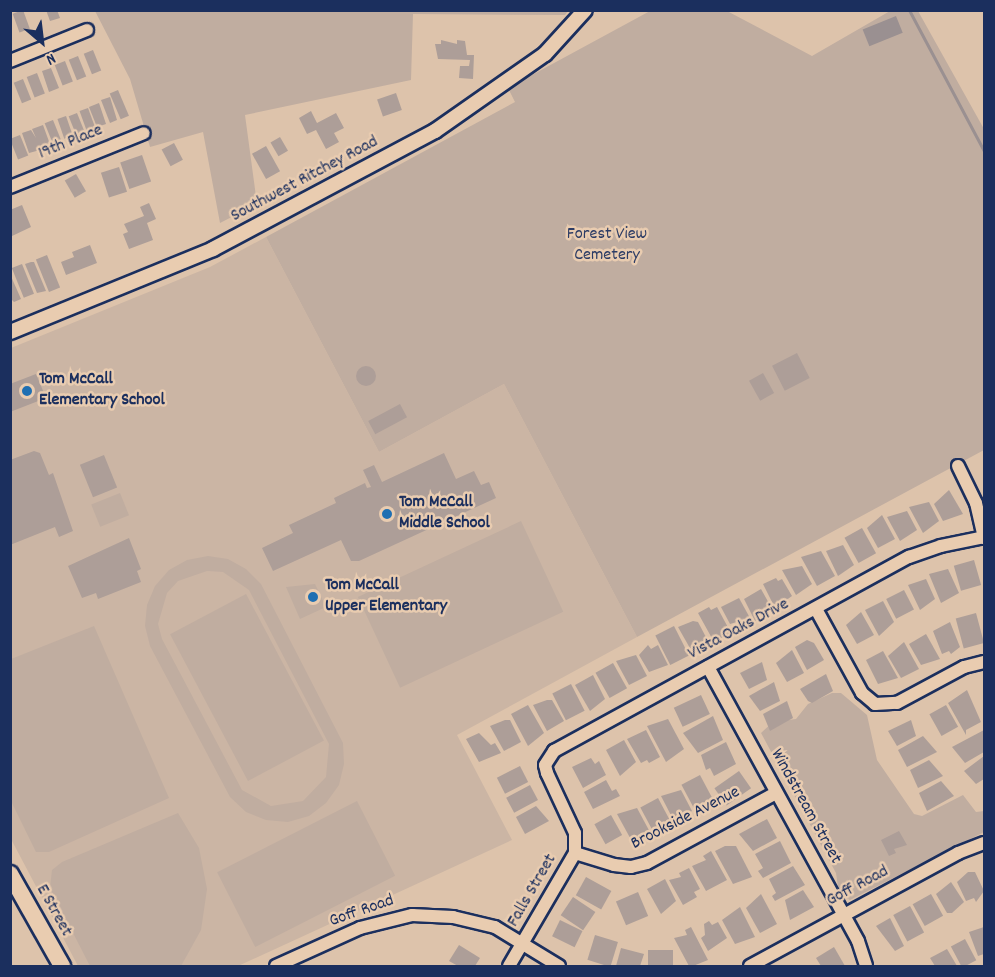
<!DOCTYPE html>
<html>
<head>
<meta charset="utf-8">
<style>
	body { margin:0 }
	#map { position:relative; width:995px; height:977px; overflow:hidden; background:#ddc3ab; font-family:Dekko,sans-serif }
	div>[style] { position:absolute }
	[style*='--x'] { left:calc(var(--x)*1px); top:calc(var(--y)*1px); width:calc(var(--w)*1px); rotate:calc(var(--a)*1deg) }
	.built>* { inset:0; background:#cbb5a4 }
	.green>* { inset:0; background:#c0ada0; transform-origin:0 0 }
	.water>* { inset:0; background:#9a9091; transform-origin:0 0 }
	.stream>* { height:3px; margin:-1.5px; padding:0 1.5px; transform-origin:1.5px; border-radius:1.5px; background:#9a9091 }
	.building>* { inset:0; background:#ad9e98; transform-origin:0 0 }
	.round { border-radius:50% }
	.roads { filter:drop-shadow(2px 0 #1b2f5e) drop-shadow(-2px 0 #1b2f5e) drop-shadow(0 2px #1b2f5e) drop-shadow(0 -2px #1b2f5e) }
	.minor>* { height:12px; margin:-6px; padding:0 6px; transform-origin:6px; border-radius:6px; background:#e9ccb0 }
	.tertiary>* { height:14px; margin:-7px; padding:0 7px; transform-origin:7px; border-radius:7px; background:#e9ccb0 }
	.secondary>* { height:16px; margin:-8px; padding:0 8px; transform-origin:8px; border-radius:8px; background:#e9ccb0 }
	.dots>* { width:16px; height:16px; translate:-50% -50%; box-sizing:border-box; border:3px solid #e9ccb0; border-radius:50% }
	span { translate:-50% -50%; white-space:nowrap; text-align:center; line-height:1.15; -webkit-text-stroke:5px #e9ccb0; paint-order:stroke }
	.street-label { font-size:18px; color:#1b2f5e }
	.park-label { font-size:18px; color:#2c3c65 }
	.poi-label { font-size:18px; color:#1b2f5e; font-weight:700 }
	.left { translate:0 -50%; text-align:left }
	.frame { position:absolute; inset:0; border:12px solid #1b2f5e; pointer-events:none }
	.north { position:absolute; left:12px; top:12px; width:60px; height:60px; -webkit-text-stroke:4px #e9ccb0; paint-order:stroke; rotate:152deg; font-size:16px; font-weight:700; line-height:24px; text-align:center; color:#1b2f5e }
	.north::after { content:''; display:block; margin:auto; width:21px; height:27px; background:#1b2f5e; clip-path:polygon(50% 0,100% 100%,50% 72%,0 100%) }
</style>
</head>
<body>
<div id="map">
	<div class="built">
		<div style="clip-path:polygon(266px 237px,379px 452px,504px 384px,637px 637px,457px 735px,512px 840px,238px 966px,78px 966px,11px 839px,11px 348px,210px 267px)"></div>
	</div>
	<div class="green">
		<div style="clip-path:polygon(95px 11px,568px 11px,565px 15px,413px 14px,411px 80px,245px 115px,257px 204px,220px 223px,203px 132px,150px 147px,130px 79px)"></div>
		<div style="clip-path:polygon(650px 11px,727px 11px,812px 56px,890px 11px,918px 11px,984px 129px,984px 450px,637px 637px,504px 384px,379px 452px,266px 237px,515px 102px,508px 88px)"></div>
		<div style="left:120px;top:493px;width:24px;height:31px;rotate:68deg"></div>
		<div style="left:521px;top:521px;width:100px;height:180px;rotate:65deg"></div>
		<div style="clip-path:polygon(evenodd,208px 556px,228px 559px,246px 569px,261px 584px,343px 743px,344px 764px,339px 785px,326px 803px,309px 816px,288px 822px,266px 820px,246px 812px,230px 797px,150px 646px,145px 626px,147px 605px,155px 586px,169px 570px,187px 560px,208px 556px,207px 571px,223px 572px,249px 590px,329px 744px,326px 777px,303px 801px,271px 806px,242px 790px,162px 639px,158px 624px,167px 593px,178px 581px,207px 571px)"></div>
		<div style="clip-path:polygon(315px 584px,326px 607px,300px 619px,286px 587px)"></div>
		<div style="left:246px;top:594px;width:166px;height:86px;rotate:62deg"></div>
		<div style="clip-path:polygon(94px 626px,169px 798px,49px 852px,36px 852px,11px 801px,11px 659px)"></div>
		<div style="clip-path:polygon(832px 693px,841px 693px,867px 715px,877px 760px,914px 814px,922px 816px,963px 795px,976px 812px,984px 811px,984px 832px,850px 900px,839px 894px,836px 873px,761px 733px,773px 722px,796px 719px,808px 704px)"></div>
		<div style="left:357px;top:801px;width:84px;height:157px;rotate:63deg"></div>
		<div style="clip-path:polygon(178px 813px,199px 848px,207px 889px,201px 930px,181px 966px,90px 966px,50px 888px,52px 870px,62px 862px)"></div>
	</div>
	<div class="water">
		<div style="left:896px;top:16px;width:18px;height:36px;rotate:68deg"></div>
	</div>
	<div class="stream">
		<div style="--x:909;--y:10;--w:160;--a:62"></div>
	</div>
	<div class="building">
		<div style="left:23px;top:10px;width:20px;height:11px;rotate:70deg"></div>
		<div style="clip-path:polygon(46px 10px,57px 10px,60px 18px,50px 21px)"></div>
		<div style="clip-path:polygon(441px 40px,457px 44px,457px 40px,465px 41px,467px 55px,474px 55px,473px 79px,459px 78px,460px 66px,469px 66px,470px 60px,438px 59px,435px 44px,441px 44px)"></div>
		<div style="left:93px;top:50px;width:22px;height:10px;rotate:68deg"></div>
		<div style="left:78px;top:56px;width:22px;height:10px;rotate:68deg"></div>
		<div style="left:65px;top:61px;width:22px;height:11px;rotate:69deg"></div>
		<div style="clip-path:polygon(51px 68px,59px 88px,49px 92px,42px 71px)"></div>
		<div style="left:37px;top:73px;width:22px;height:11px;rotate:69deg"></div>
		<div style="left:23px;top:79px;width:22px;height:10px;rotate:68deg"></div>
		<div style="left:118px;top:90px;width:28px;height:9px;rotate:67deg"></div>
		<div style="left:396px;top:93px;width:18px;height:20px;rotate:71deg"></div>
		<div style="clip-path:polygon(110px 97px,117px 120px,110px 123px,101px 100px)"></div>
		<div style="clip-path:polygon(99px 103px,106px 124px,97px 127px,89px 107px)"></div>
		<div style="left:88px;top:108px;width:23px;height:9px;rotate:70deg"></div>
		<div style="clip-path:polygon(311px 111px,317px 123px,336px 113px,344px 128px,334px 133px,339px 142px,326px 149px,316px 130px,307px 134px,299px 118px)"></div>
		<div style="left:77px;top:113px;width:22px;height:9px;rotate:68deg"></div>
		<div style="left:66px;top:116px;width:21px;height:9px;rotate:71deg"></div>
		<div style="left:53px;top:120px;width:22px;height:9px;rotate:68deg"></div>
		<div style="clip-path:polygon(43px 125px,51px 147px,29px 153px,22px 133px,31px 130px,36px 138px,32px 129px)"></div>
		<div style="left:20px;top:135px;width:22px;height:11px;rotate:68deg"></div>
		<div style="left:280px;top:137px;width:16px;height:11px;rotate:60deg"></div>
		<div style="left:174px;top:143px;width:19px;height:14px;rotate:62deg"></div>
		<div style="left:266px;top:146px;width:29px;height:16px;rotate:61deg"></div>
		<div style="left:142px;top:155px;width:28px;height:23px;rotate:71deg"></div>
		<div style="left:119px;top:167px;width:26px;height:19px;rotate:72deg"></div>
		<div style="left:76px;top:174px;width:20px;height:13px;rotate:60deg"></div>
		<div style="clip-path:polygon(149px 203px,156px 219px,147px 223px,153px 240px,129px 249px,123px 234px,128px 232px,124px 224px,144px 216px,140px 207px)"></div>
		<div style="clip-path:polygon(22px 205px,31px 227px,12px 236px,10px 210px)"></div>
		<div style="clip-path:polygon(90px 245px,97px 263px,66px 275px,61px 262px,74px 257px,72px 252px)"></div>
		<div style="left:47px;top:255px;width:35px;height:12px;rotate:68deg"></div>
		<div style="clip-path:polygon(31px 262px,34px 262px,46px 291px,37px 293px,25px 264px)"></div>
		<div style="left:22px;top:264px;width:32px;height:11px;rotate:68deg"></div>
		<div style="clip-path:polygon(10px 274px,21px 299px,14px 302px,10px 298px)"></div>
		<div style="left:797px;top:353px;width:28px;height:28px;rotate:63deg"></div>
		<div class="round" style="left:356px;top:366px;width:20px;height:20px"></div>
		<div style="left:763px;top:373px;width:23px;height:16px;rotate:61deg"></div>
		<div style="clip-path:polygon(36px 374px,46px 398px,10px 412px,10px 384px)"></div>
		<div style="left:400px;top:404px;width:15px;height:36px;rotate:62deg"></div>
		<div style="clip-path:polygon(34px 451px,40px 453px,49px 475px,53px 473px,73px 531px,59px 537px,55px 527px,10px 545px,10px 460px)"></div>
		<div style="clip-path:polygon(444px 453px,456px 479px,474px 471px,481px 485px,489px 482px,496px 498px,359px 561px,351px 561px,341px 540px,273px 571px,262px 548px,293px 533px,289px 525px,336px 503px,334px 498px,365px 483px,367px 488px,371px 487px,363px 470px,374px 465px,382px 482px)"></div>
		<div style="left:104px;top:455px;width:35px;height:26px;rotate:68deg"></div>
		<div style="clip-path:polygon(949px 490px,963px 514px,943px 521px,934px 504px)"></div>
		<div style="clip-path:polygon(929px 502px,939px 521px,923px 533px,909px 507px)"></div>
		<div style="clip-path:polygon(907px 511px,917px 530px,900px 541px,887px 517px)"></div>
		<div style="clip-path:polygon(882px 515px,895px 539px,878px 548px,867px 528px)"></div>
		<div style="left:862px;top:528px;width:29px;height:20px;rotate:61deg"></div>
		<div style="clip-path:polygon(129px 538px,141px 569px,137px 571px,141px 582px,98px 599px,96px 593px,82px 598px,68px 566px)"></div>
		<div style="clip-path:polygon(843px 545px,854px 565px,838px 576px,826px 551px)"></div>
		<div style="clip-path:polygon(821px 551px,835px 576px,817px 586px,801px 557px)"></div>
		<div style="left:974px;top:560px;width:26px;height:21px;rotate:74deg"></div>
		<div style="clip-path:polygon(802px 566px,812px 584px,796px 595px,782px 570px)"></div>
		<div style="clip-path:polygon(948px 569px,959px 593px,941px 603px,929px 574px)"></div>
		<div style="clip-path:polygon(776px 578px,778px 581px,782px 579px,792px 596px,775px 608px,763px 584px)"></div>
		<div style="clip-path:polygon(926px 579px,935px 599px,920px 610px,908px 585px)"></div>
		<div style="clip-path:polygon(761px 589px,771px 607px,758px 614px,760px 618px,755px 621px,744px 599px)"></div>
		<div style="left:904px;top:590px;width:22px;height:20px;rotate:63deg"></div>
		<div style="clip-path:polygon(739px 598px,750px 618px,730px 624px,721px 607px)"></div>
		<div style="clip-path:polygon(883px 601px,894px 622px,879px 636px,865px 610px)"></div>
		<div style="clip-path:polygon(709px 607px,711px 610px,717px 607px,731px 633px,714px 642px,698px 613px)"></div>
		<div style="clip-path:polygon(861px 612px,874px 635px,857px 644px,846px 625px)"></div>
		<div style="left:976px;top:613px;width:31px;height:21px;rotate:75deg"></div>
		<div style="clip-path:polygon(693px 621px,698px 622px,708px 641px,691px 650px,678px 627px)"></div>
		<div style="clip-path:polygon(950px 622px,960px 647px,951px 654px,949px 651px,942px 654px,933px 631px)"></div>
		<div style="left:674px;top:626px;width:33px;height:21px;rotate:63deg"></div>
		<div style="clip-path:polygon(926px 634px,940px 659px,921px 665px,909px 644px)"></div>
		<div style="clip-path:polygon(807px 640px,814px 643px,824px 660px,807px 670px,795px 647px)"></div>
		<div style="clip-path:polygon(904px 642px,919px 669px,901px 678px,888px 656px)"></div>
		<div style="clip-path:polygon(648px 645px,651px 649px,658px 645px,668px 665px,649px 672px,639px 655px)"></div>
		<div style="clip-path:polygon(792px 650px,804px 673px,787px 682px,776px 663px)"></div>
		<div style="clip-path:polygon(883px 651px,898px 678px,878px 684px,866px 660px)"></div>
		<div style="clip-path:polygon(636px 655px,647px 676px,629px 685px,616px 661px)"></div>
		<div style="clip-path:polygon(762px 662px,767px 680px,749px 689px,740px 673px)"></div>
		<div style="left:613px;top:663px;width:29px;height:20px;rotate:61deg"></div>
		<div style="clip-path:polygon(826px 674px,833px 691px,812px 703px,808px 701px,800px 689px)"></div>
		<div style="clip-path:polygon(593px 675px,605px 699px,590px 711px,575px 685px)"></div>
		<div style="clip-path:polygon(774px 682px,780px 701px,760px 711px,749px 696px)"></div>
		<div style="left:571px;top:684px;width:30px;height:21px;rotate:63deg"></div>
		<div style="clip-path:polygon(967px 690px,981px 722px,966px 730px,966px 735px,948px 703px)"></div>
		<div style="left:701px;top:695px;width:21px;height:30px;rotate:65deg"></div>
		<div style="clip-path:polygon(547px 700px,552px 700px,564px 721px,547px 731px,533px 705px)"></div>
		<div style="clip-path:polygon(787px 701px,793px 718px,770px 731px,763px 714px)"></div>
		<div style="clip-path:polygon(528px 705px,544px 733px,528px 746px,511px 714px)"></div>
		<div style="left:946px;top:705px;width:25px;height:19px;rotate:61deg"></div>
		<div style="clip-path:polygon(713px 716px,723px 740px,698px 753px,683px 733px)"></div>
		<div style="clip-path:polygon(668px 719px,684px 749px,666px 762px,647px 726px)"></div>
		<div style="clip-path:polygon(505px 720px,510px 720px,521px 742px,504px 751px,490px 726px)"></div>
		<div style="clip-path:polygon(911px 720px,916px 736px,897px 746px,888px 731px)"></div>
		<div style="clip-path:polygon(646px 730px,660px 757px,649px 763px,647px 760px,641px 763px,627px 739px)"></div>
		<div style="clip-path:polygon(984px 730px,984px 752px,965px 763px,952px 747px)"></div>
		<div style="clip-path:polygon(479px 733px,491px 745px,495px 743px,501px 753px,479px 762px,466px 739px)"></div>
		<div style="clip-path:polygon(923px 736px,937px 752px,907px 767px,898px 750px)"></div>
		<div style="clip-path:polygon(624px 740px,636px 762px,620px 776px,606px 750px)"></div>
		<div style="clip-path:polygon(726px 742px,736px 764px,714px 776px,710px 768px,706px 770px,701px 755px)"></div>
		<div style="clip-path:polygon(984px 756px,984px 779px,976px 784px,964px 771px)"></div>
		<div style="clip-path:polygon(591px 758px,595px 764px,599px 761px,606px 775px,583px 788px,572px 767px)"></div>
		<div style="clip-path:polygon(929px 760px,943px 776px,918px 788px,910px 770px)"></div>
		<div style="left:520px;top:766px;width:18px;height:26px;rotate:63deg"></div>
		<div style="left:739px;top:771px;width:21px;height:30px;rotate:55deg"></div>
		<div style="left:700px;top:775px;width:26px;height:21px;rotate:62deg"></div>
		<div style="clip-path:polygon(606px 780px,612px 791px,616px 789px,620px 796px,593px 809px,584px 792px)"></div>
		<div style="clip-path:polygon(941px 781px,954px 796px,927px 811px,919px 793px)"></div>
		<div style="left:530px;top:785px;width:17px;height:27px;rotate:62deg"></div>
		<div style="clip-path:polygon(681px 790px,692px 811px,674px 821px,661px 796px)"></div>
		<div style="left:658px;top:798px;width:27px;height:20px;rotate:62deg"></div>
		<div style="clip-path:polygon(536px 806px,549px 821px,525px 834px,516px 817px)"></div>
		<div style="clip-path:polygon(637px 808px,651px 834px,634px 845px,617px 814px)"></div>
		<div style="left:611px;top:815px;width:23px;height:19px;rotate:61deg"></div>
		<div style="clip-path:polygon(767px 819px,777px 838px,753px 851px,739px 834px)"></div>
		<div style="clip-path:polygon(899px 831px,907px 845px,894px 849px,896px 853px,889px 856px,881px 840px)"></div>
		<div style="clip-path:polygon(780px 841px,791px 863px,763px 878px,758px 871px,763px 868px,755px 854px)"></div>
		<div style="clip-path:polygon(725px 846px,736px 846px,752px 877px,733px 884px,715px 851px)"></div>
		<div style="clip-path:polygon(711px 851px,727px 880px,706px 891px,692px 866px,706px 860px,703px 856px)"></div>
		<div style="clip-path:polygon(793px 866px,805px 885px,775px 901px,772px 896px,776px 893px,769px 879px)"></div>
		<div style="clip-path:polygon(689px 868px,700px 889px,694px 892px,697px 897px,683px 905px,669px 880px,681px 877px,679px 873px)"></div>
		<div style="clip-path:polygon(968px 872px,975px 872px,984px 891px,976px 902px,974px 898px,966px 901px,957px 882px)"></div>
		<div style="left:586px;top:877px;width:29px;height:21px;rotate:29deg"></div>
		<div style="clip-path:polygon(665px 879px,676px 901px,661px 914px,647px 889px)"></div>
		<div style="clip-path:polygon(951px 882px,964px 902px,952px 913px,947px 913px,936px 894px)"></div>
		<div style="clip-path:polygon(803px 890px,814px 907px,790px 920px,785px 900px)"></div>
		<div style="left:638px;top:892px;width:26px;height:24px;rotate:67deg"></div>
		<div style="clip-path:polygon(761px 894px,777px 924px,760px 933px,746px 908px)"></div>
		<div style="left:931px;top:894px;width:25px;height:21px;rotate:61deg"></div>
		<div style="left:573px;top:897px;width:27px;height:22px;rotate:34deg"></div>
		<div style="left:910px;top:906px;width:30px;height:19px;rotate:62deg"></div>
		<div style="clip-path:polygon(740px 907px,755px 937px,735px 944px,722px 920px)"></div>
		<div style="clip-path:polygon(890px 918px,904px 946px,895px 951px,876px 926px)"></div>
		<div style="left:560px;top:920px;width:25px;height:18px;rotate:26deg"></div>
		<div style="clip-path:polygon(709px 921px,712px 925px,718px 922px,727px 938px,708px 951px,701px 938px,705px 935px,704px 924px)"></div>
		<div style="clip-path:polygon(691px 927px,708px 960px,693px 966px,689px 966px,674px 938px,687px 935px,685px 930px)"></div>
		<div style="clip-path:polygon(984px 927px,984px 954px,978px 956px,969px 932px)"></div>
		<div style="left:595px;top:935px;width:24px;height:26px;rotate:17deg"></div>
		<div style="left:965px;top:939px;width:24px;height:16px;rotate:62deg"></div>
		<div style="clip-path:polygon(459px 945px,480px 958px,475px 966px,458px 966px,449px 961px)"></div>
		<div style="clip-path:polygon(834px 947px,845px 966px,821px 966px,816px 958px)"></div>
		<div style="clip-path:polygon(621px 948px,644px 954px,640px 966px,616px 966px)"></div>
		<div style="clip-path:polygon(947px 949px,957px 966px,935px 966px,930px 958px)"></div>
		<div style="left:673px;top:950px;width:16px;height:25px;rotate:90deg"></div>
	</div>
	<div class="roads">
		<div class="minor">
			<div style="--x:10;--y:61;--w:83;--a:-21.9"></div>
			<div style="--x:10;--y:187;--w:144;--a:-21.9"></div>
			<div style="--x:958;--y:466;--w:41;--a:64.1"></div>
			<div style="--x:976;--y:503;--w:36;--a:77"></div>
			<div style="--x:816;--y:609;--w:96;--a:61.3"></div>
			<div style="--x:862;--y:693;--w:17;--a:40"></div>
			<div style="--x:875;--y:704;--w:22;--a:-3"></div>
			<div style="--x:897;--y:703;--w:76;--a:-28.2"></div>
			<div style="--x:964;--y:667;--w:21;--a:-14"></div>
			<div style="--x:708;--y:667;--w:312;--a:61.3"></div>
			<div style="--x:858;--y:941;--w:26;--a:72"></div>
			<div style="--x:575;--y:853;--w:41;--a:17.1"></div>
			<div style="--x:614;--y:865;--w:17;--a:7"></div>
			<div style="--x:631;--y:867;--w:16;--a:-14"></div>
			<div style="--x:647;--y:863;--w:147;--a:-28.5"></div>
			<div style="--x:276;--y:966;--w:92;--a:-24.3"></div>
			<div style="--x:360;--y:928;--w:54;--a:-14"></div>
			<div style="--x:412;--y:915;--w:41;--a:2.8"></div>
			<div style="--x:453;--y:917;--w:43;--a:13.4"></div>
			<div style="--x:495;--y:927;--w:75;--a:31.4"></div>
			<div style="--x:509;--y:966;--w:131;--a:-59.7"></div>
			<div style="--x:575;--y:853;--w:20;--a:-90"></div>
			<div style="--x:575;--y:833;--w:66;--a:-115"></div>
			<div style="--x:547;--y:773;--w:8;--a:-104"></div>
			<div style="--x:545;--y:765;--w:17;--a:-57"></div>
			<div style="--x:554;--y:751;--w:405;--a:-28.7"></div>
			<div style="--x:909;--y:557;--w:34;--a:-19"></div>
			<div style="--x:941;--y:546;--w:44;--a:-11.8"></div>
			<div style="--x:750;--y:966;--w:237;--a:-28.5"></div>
			<div style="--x:958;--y:853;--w:28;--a:-21"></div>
		</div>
		<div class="tertiary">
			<div style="--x:10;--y:332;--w:219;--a:-22.2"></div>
			<div style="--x:213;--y:249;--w:251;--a:-28"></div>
			<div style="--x:435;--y:131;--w:134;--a:-35"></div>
			<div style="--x:545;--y:54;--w:59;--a:-47.7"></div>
		</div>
		<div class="secondary">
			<div style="--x:10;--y:874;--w:106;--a:60.5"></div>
		</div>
	</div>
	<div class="dots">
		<div style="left:27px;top:391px;background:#1f6fb2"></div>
		<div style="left:387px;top:514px;background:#1f6fb2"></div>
		<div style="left:313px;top:597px;background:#1f6fb2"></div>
	</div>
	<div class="street-label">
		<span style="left:71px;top:143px;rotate:-22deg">19th Place</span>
		<span style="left:305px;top:180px;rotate:-28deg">Southwest Ritchey Road</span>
		<span style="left:739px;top:630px;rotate:-28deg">Vista Oaks Drive</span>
		<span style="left:805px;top:807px;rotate:61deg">Windstream Street</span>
		<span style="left:686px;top:819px;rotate:-27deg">Brookside Avenue</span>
		<span style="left:858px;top:887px;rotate:-28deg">Goff Road</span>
		<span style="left:533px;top:891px;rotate:-60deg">Falls Street</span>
		<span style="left:53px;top:911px;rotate:61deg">E Street</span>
		<span style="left:362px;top:912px;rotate:-19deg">Goff Road</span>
	</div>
	<div class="park-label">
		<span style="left:607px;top:246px">Forest View<br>Cemetery</span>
	</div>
	<div class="poi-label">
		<span class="left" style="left:39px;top:391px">Tom McCall<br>Elementary School</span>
		<span class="left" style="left:399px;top:514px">Tom McCall<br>Middle School</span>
		<span class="left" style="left:325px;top:597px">Tom McCall<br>Upper Elementary</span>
	</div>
	<div class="frame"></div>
	<div class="north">N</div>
</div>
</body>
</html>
